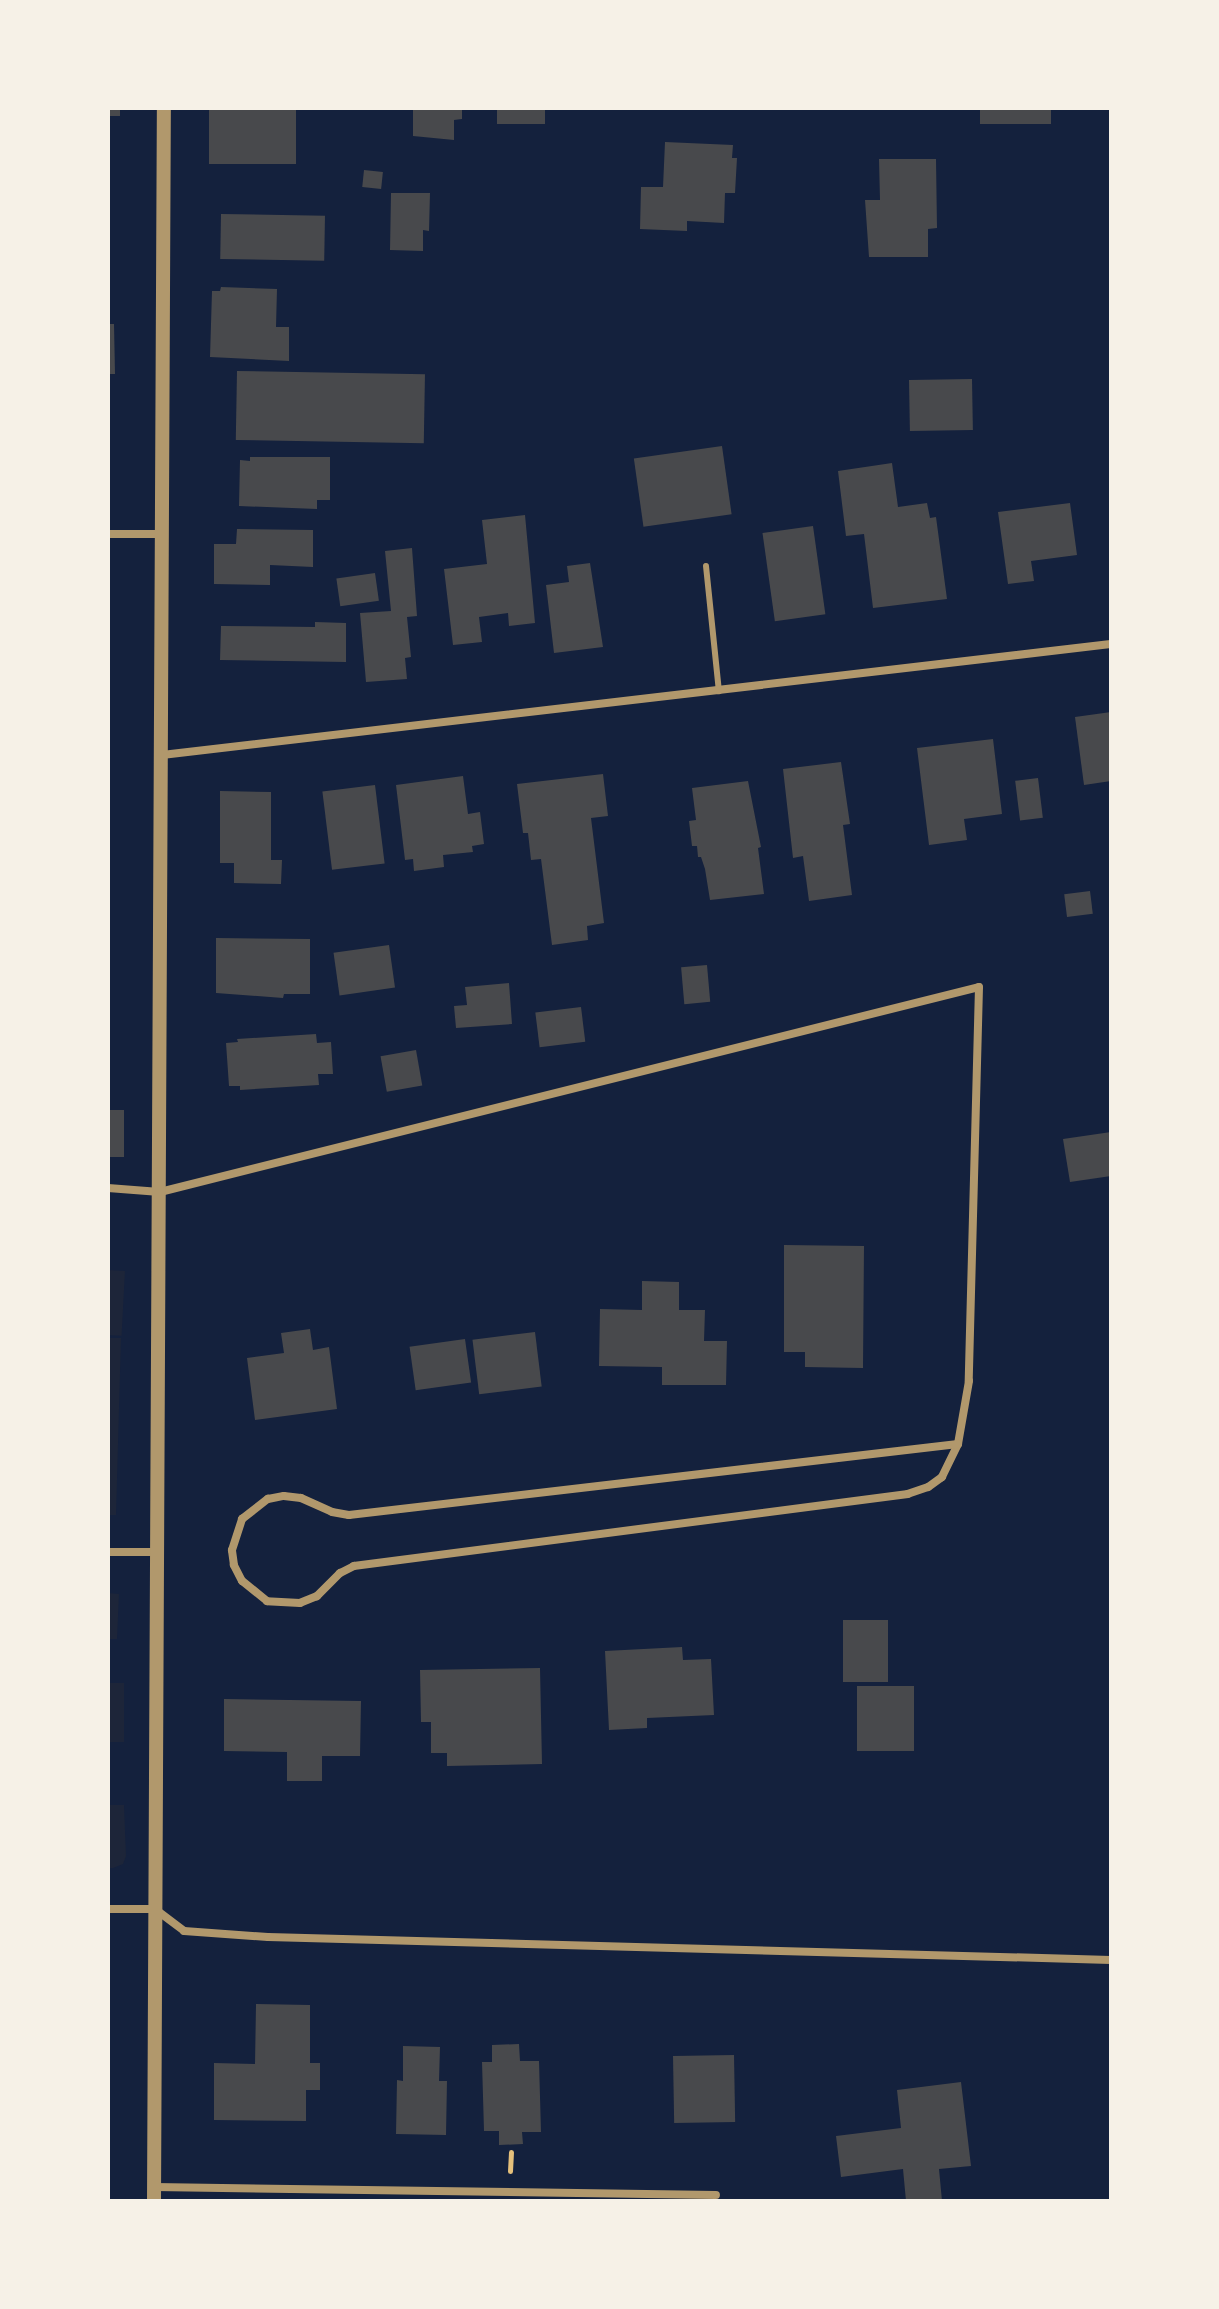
<!DOCTYPE html>
<html>
<head>
<meta charset="utf-8">
<style>
	body { margin:0 }
	#map { position:relative; width:1219px; height:2309px; overflow:hidden; background:#14213d; font-family:"Space Grotesk",sans-serif }
	div>[style] { position:absolute }
	[style*='--x'] { left:calc(var(--x)*1px); top:calc(var(--y)*1px); width:calc(var(--w)*1px); rotate:calc(var(--a)*1deg) }
	.green>* { inset:0; background:#1d2539; transform-origin:0 0 }
	.building>* { inset:0; background:#48494c; transform-origin:0 0 }
	.path>* { height:5px; margin:-2.5px; padding:0 2.5px; transform-origin:2.5px; border-radius:2.5px; background:#e5c07b }
	.service>* { height:6px; margin:-3px; padding:0 3px; transform-origin:3px; border-radius:3px; background:#b1986c }
	.minor>* { height:8px; margin:-4px; padding:0 4px; transform-origin:4px; border-radius:4px; background:#b1986c }
	.tertiary>* { height:14px; margin:-7px; padding:0 7px; transform-origin:7px; border-radius:7px; background:#b1986c }
	span { translate:-50% -50%; white-space:nowrap; text-align:center; line-height:1.15; -webkit-text-stroke:8px #f6f1e7; paint-order:stroke }
	.frame { position:absolute; inset:0; border:110px solid #f6f1e7; pointer-events:none }
</style>
</head>
<body>
<div id="map">
	<div class="green">
		<div style="left:108px;top:1270px;width:17px;height:65px;rotate:3deg"></div>
		<div style="clip-path:polygon(108px 1338px,121px 1338px,116px 1515px,108px 1515px)"></div>
		<div style="clip-path:polygon(108px 1593px,119px 1594px,117px 1639px,108px 1639px)"></div>
		<div style="left:108px;top:1683px;width:16px;height:59px"></div>
		<div style="clip-path:polygon(108px 1805px,124px 1805px,126px 1856px,123px 1864px,113px 1868px,108px 1868px)"></div>
	</div>
	<div class="building">
		<div style="left:108px;top:108px;width:12px;height:8px"></div>
		<div style="left:209px;top:108px;width:87px;height:56px"></div>
		<div style="clip-path:polygon(413px 108px,462px 110px,462px 119px,454px 120px,454px 140px,413px 136px)"></div>
		<div style="left:497px;top:108px;width:48px;height:16px"></div>
		<div style="left:980px;top:108px;width:71px;height:16px"></div>
		<div style="clip-path:polygon(665px 142px,733px 145px,732px 158px,737px 158px,735px 193px,725px 193px,724px 223px,687px 221px,687px 231px,640px 229px,641px 187px,663px 187px)"></div>
		<div style="clip-path:polygon(879px 159px,936px 159px,937px 228px,928px 229px,928px 257px,869px 257px,865px 200px,880px 200px)"></div>
		<div style="left:364px;top:170px;width:19px;height:17px;rotate:6deg"></div>
		<div style="clip-path:polygon(391px 193px,430px 193px,429px 231px,423px 230px,423px 251px,390px 250px)"></div>
		<div style="left:221px;top:214px;width:104px;height:45px;rotate:1deg"></div>
		<div style="clip-path:polygon(221px 287px,277px 289px,276px 327px,289px 327px,289px 361px,210px 357px,212px 291px,220px 291px)"></div>
		<div style="clip-path:polygon(108px 324px,114px 324px,115px 374px,108px 374px)"></div>
		<div style="left:237px;top:371px;width:188px;height:69px;rotate:1deg"></div>
		<div style="left:972px;top:379px;width:51px;height:63px;rotate:89deg"></div>
		<div style="left:722px;top:446px;width:69px;height:89px;rotate:82deg"></div>
		<div style="clip-path:polygon(250px 457px,330px 457px,330px 500px,317px 500px,317px 509px,239px 506px,240px 460px,250px 461px)"></div>
		<div style="clip-path:polygon(892px 463px,898px 507px,927px 503px,930px 518px,936px 517px,947px 599px,873px 608px,864px 534px,846px 536px,838px 471px)"></div>
		<div style="clip-path:polygon(1070px 503px,1077px 555px,1031px 561px,1034px 581px,1008px 584px,998px 512px)"></div>
		<div style="clip-path:polygon(525px 515px,535px 623px,509px 626px,508px 613px,479px 617px,482px 642px,453px 645px,444px 569px,487px 564px,482px 520px)"></div>
		<div style="left:813px;top:526px;width:89px;height:51px;rotate:82deg"></div>
		<div style="clip-path:polygon(237px 529px,313px 530px,313px 567px,270px 565px,270px 585px,214px 584px,214px 544px,236px 544px)"></div>
		<div style="clip-path:polygon(412px 548px,417px 616px,407px 617px,411px 657px,405px 658px,407px 679px,366px 682px,360px 613px,391px 611px,385px 551px)"></div>
		<div style="clip-path:polygon(590px 563px,603px 647px,554px 653px,546px 585px,569px 582px,567px 566px)"></div>
		<div style="left:375px;top:573px;width:28px;height:39px;rotate:82deg"></div>
		<div style="clip-path:polygon(315px 622px,346px 623px,346px 662px,220px 660px,221px 626px,315px 627px)"></div>
		<div style="clip-path:polygon(1111px 712px,1111px 781px,1084px 785px,1075px 717px)"></div>
		<div style="clip-path:polygon(993px 739px,1002px 814px,964px 819px,967px 840px,929px 845px,917px 748px)"></div>
		<div style="clip-path:polygon(841px 762px,850px 824px,843px 825px,852px 895px,809px 901px,803px 856px,793px 858px,783px 769px)"></div>
		<div style="clip-path:polygon(603px 774px,608px 816px,591px 818px,604px 923px,587px 926px,588px 940px,552px 945px,541px 859px,531px 860px,528px 833px,523px 833px,517px 784px)"></div>
		<div style="clip-path:polygon(463px 776px,468px 814px,480px 812px,484px 844px,472px 846px,473px 852px,443px 855px,444px 867px,414px 871px,413px 859px,405px 860px,396px 785px)"></div>
		<div style="left:1038px;top:778px;width:40px;height:23px;rotate:83deg"></div>
		<div style="clip-path:polygon(748px 781px,761px 847px,758px 848px,764px 894px,710px 900px,705px 869px,701px 857px,698px 857px,697px 846px,692px 846px,689px 821px,696px 820px,692px 788px)"></div>
		<div style="left:375px;top:785px;width:79px;height:53px;rotate:83deg"></div>
		<div style="clip-path:polygon(220px 791px,271px 792px,271px 860px,282px 860px,281px 884px,234px 883px,234px 863px,220px 863px)"></div>
		<div style="left:1090px;top:891px;width:23px;height:26px;rotate:83deg"></div>
		<div style="clip-path:polygon(216px 938px,310px 939px,310px 994px,284px 994px,283px 998px,216px 993px)"></div>
		<div style="left:389px;top:945px;width:43px;height:56px;rotate:82deg"></div>
		<div style="left:707px;top:965px;width:37px;height:26px;rotate:85deg"></div>
		<div style="clip-path:polygon(509px 983px,512px 1024px,456px 1028px,454px 1006px,467px 1005px,465px 987px)"></div>
		<div style="left:581px;top:1007px;width:35px;height:46px;rotate:83deg"></div>
		<div style="clip-path:polygon(316px 1034px,317px 1043px,331px 1042px,333px 1074px,318px 1074px,319px 1085px,240px 1090px,240px 1086px,229px 1086px,226px 1043px,238px 1042px,237px 1039px)"></div>
		<div style="left:416px;top:1050px;width:36px;height:36px;rotate:80deg"></div>
		<div style="left:124px;top:1110px;width:47px;height:16px;rotate:90deg"></div>
		<div style="clip-path:polygon(1111px 1132px,1111px 1176px,1070px 1182px,1063px 1139px)"></div>
		<div style="clip-path:polygon(784px 1245px,864px 1246px,863px 1368px,805px 1367px,805px 1352px,784px 1352px)"></div>
		<div style="clip-path:polygon(642px 1281px,679px 1282px,679px 1310px,705px 1310px,704px 1341px,727px 1341px,726px 1385px,662px 1385px,662px 1367px,599px 1366px,600px 1309px,642px 1310px)"></div>
		<div style="clip-path:polygon(310px 1329px,313px 1350px,329px 1347px,337px 1409px,255px 1420px,247px 1358px,284px 1353px,281px 1333px)"></div>
		<div style="left:535px;top:1332px;width:55px;height:63px;rotate:83deg"></div>
		<div style="left:465px;top:1339px;width:44px;height:56px;rotate:82deg"></div>
		<div style="left:843px;top:1620px;width:45px;height:62px"></div>
		<div style="clip-path:polygon(682px 1647px,683px 1660px,711px 1659px,714px 1715px,647px 1718px,647px 1728px,609px 1730px,605px 1651px)"></div>
		<div style="clip-path:polygon(540px 1668px,542px 1764px,447px 1766px,447px 1753px,431px 1753px,431px 1722px,421px 1722px,420px 1670px)"></div>
		<div style="left:857px;top:1686px;width:57px;height:65px"></div>
		<div style="clip-path:polygon(224px 1699px,361px 1701px,360px 1756px,322px 1756px,322px 1781px,287px 1781px,287px 1752px,224px 1751px)"></div>
		<div style="clip-path:polygon(256px 2004px,310px 2005px,310px 2063px,320px 2063px,320px 2090px,306px 2090px,306px 2121px,214px 2120px,214px 2063px,255px 2064px)"></div>
		<div style="clip-path:polygon(519px 2044px,520px 2061px,539px 2061px,541px 2132px,522px 2132px,523px 2144px,499px 2145px,499px 2131px,484px 2131px,482px 2062px,492px 2062px,492px 2045px)"></div>
		<div style="clip-path:polygon(403px 2046px,440px 2047px,439px 2081px,447px 2081px,446px 2135px,396px 2134px,397px 2080px,403px 2081px)"></div>
		<div style="left:734px;top:2055px;width:67px;height:61px;rotate:89deg"></div>
		<div style="clip-path:polygon(961px 2082px,971px 2166px,939px 2169px,942px 2201px,906px 2201px,903px 2169px,841px 2177px,836px 2136px,901px 2128px,897px 2090px)"></div>
	</div>
	<div class="path">
		<div style="--x:510;--y:2171;--w:19;--a:-87"></div>
	</div>
	<div class="service">
		<div style="--x:706;--y:566;--w:126;--a:84.1"></div>
	</div>
	<div class="minor">
		<div style="--x:108;--y:534;--w:54;--a:0"></div>
		<div style="--x:162;--y:755;--w:955;--a:-6.67"></div>
		<div style="--x:108;--y:1188;--w:52;--a:4.4"></div>
		<div style="--x:160;--y:1192;--w:844;--a:-14.05"></div>
		<div style="--x:979;--y:987;--w:394;--a:91.5"></div>
		<div style="--x:969;--y:1381;--w:64;--a:99.9"></div>
		<div style="--x:958;--y:1444;--w:37;--a:116"></div>
		<div style="--x:942;--y:1477;--w:17;--a:144"></div>
		<div style="--x:928;--y:1487;--w:21;--a:161"></div>
		<div style="--x:908;--y:1494;--w:559;--a:172.6"></div>
		<div style="--x:354;--y:1566;--w:16;--a:153"></div>
		<div style="--x:340;--y:1573;--w:33;--a:135"></div>
		<div style="--x:317;--y:1596;--w:18;--a:158"></div>
		<div style="--x:300;--y:1603;--w:33;--a:-177"></div>
		<div style="--x:267;--y:1601;--w:32;--a:-141"></div>
		<div style="--x:242;--y:1581;--w:18;--a:-117"></div>
		<div style="--x:234;--y:1565;--w:15;--a:-98"></div>
		<div style="--x:232;--y:1550;--w:33;--a:-72"></div>
		<div style="--x:242;--y:1519;--w:33;--a:-38"></div>
		<div style="--x:268;--y:1499;--w:16;--a:-11"></div>
		<div style="--x:284;--y:1496;--w:17;--a:7"></div>
		<div style="--x:301;--y:1498;--w:34;--a:24"></div>
		<div style="--x:332;--y:1512;--w:17;--a:10"></div>
		<div style="--x:349;--y:1515;--w:613;--a:-6.65"></div>
		<div style="--x:108;--y:1552;--w:48;--a:0"></div>
		<div style="--x:108;--y:1909;--w:47;--a:0"></div>
		<div style="--x:155;--y:1909;--w:36;--a:37"></div>
		<div style="--x:184;--y:1931;--w:84;--a:4.1"></div>
		<div style="--x:268;--y:1937;--w:843;--a:1.56"></div>
		<div style="--x:154;--y:2187;--w:562;--a:0.82"></div>
	</div>
	<div class="tertiary">
		<div style="--x:154;--y:2201;--w:2093;--a:-89.73"></div>
	</div>
	<div class="frame"></div>
</div>
</body>
</html>
